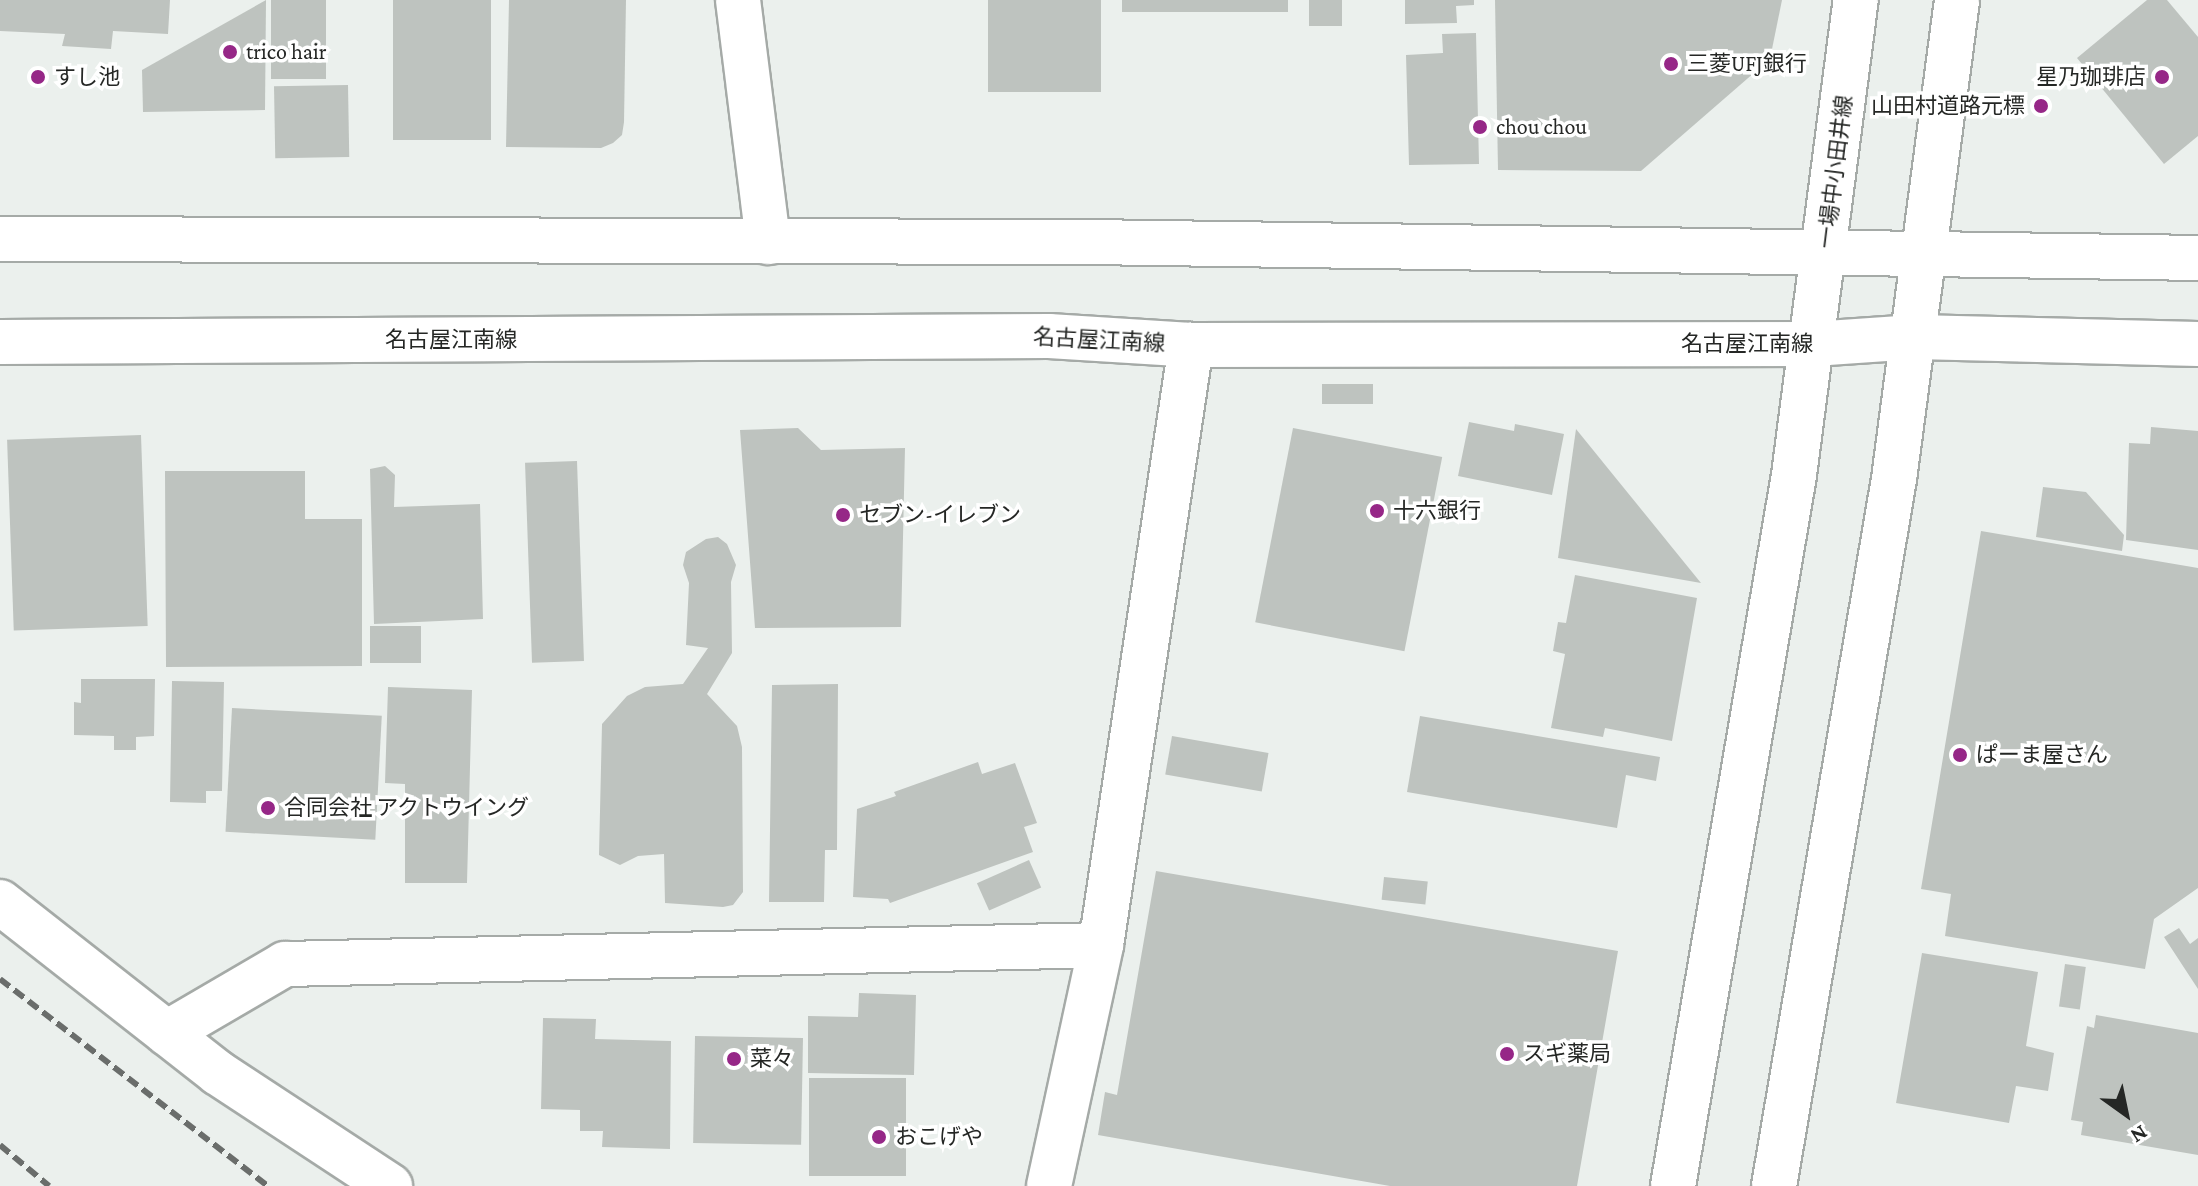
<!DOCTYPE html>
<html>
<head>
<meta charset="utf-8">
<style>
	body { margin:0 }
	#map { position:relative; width:2198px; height:1186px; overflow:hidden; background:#ebf0ed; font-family:"Crimson Pro","Noto Sans JP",serif }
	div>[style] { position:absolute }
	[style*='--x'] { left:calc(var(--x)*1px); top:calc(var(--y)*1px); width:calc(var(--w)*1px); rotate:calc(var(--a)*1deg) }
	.building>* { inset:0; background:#bec3bf; transform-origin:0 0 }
	.roads { filter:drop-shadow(2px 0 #a5aaa7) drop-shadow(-2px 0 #a5aaa7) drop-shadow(0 2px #a5aaa7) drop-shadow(0 -2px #a5aaa7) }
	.street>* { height:44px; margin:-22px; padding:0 22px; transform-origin:22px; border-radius:22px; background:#fff }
	.secondary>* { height:44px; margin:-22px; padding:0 22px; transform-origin:22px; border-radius:22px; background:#fff }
	.primary>* { height:44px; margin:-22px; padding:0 22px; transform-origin:22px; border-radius:22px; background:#fff }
	.rail>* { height:6px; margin-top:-3px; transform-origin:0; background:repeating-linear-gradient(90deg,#6a6d6b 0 12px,transparent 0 18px) }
	.dots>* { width:22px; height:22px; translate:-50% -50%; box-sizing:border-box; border:4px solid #fff; border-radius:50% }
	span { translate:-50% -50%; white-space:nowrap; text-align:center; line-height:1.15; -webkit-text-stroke:7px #fff; paint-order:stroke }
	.poi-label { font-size:22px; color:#252725 }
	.left { translate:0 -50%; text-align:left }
	.right { translate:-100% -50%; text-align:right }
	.street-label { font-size:22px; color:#252725 }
	.north { position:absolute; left:2086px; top:1074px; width:80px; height:80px; -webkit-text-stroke:6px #fff; paint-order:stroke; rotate:147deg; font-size:22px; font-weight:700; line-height:32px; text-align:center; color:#252725 }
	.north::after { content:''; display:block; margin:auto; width:28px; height:36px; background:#252725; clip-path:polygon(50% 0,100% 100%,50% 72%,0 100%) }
</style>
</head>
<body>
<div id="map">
	<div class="building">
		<div style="clip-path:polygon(0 0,170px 0,168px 34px,113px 31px,111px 49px,62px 46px,65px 34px,0 31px)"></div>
		<div style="clip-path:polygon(266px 0,265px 110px,143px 112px,142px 70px)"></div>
		<div style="left:271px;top:0;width:55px;height:79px"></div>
		<div style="left:393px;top:0;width:98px;height:140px"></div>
		<div style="clip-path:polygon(509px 0,626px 0,624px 122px,622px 135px,613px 143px,601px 148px,506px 147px)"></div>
		<div style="left:988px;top:0;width:113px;height:92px"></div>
		<div style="left:1122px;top:0;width:166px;height:12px"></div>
		<div style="left:1309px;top:0;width:33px;height:26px"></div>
		<div style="clip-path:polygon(1405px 0,1474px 0,1474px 5px,1456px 6px,1457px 23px,1405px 24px)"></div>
		<div style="clip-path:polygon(1495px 0,1782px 0,1770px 59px,1641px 171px,1498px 170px)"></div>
		<div style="clip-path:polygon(2147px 0,2167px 0,2198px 37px,2198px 136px,2164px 164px,2077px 58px)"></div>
		<div style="clip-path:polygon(1476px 33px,1479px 164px,1409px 165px,1406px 55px,1443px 53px,1442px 34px)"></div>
		<div style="left:348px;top:85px;width:72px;height:74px;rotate:89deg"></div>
		<div style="left:1373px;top:384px;width:20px;height:51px;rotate:90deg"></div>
		<div style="clip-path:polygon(1469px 422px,1514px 431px,1515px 424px,1564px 434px,1552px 495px,1458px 476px)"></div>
		<div style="clip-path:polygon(2151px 427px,2198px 431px,2198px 550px,2126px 540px,2129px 443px,2150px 444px)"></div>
		<div style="clip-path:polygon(798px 428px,821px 450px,905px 448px,901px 627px,755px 628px,740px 430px)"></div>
		<div style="left:1293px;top:428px;width:152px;height:198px;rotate:11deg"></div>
		<div style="clip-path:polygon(1576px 429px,1701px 583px,1558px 558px)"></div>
		<div style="left:141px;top:435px;width:191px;height:134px;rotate:88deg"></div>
		<div style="left:577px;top:461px;width:200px;height:52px;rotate:88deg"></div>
		<div style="clip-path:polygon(385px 466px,395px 475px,394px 507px,480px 504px,483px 619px,374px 624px,370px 469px)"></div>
		<div style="clip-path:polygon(165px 471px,305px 471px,305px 519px,362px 519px,362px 666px,166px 667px)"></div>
		<div style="clip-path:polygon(2043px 487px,2086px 492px,2124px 535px,2122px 551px,2036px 537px)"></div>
		<div style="clip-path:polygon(1981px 531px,2198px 568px,2198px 888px,2154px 919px,2145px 969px,1945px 936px,1951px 894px,1921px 889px)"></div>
		<div style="clip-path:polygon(718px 537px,727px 544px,736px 565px,731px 582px,732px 653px,707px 694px,737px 726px,742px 747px,743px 892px,733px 905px,723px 907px,665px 903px,664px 854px,638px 856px,620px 865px,599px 855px,602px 724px,627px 696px,645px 687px,683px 684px,708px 648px,686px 645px,689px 583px,683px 565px,686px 552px,706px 539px)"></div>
		<div style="clip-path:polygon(1575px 575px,1697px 598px,1672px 741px,1605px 728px,1603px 737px,1551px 728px,1565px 654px,1553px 651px,1558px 622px,1566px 623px)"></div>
		<div style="left:421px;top:626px;width:37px;height:51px;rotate:90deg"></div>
		<div style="clip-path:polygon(81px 679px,155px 679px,154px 736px,136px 737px,136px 750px,114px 750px,114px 736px,74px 735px,74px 702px,81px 703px)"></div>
		<div style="clip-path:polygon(172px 681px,224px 682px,222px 791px,206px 791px,206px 803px,170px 802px)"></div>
		<div style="clip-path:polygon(838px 684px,837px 850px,825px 850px,824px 902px,769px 902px,772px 685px)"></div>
		<div style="clip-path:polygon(388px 687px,472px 690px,467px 883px,405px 883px,405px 784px,385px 783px)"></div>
		<div style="left:232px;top:708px;width:150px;height:124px;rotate:3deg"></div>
		<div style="clip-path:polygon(1420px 716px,1660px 757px,1656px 781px,1626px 775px,1617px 828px,1407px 792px)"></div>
		<div style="left:1172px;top:736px;width:98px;height:39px;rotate:10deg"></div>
		<div style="clip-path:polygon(978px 762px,982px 774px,1015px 763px,1037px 823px,1024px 827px,1033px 852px,890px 903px,888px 899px,853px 897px,857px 809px,896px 796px,894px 792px)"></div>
		<div style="left:1029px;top:860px;width:30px;height:57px;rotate:66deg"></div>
		<div style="clip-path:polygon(1156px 871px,1618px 951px,1577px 1186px,1390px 1186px,1098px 1135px,1105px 1092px,1117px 1095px)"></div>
		<div style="left:1384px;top:877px;width:44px;height:23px;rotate:6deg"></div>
		<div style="clip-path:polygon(2179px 928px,2190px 944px,2198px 938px,2198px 989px,2164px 937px)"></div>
		<div style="clip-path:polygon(1922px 953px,2038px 972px,2026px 1046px,2054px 1053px,2048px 1091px,2016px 1086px,2009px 1123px,1896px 1103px)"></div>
		<div style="left:2065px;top:964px;width:21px;height:43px;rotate:8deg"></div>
		<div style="clip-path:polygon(859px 993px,916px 995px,914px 1075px,808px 1073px,808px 1016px,858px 1017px)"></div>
		<div style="clip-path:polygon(2096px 1015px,2198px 1033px,2198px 1155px,2081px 1135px,2083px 1122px,2071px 1120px,2087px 1026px,2094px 1028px)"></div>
		<div style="clip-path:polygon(543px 1018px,596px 1019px,595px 1039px,671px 1041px,670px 1149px,602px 1147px,603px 1131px,580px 1131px,580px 1110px,541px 1109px)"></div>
		<div style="left:695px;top:1036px;width:108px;height:107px;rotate:1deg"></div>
		<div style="left:809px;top:1078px;width:97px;height:98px"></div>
	</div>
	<div class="roads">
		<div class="street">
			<div style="--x:738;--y:0;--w:244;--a:82.9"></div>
			<div style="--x:0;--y:902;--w:277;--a:38.1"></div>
			<div style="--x:218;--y:1073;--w:206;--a:33.3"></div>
			<div style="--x:167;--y:1033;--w:137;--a:-30.3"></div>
			<div style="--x:285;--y:964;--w:816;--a:-1.33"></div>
			<div style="--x:1049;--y:1186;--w:247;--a:-77.8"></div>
			<div style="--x:1101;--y:945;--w:607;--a:-81.47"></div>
		</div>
		<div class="secondary">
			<div style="--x:1673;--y:1186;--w:721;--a:-80.34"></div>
			<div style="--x:1794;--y:475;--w:479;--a:-82.6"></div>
			<div style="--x:1774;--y:1186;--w:717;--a:-80.37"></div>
			<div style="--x:1894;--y:479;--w:483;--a:-82.5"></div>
		</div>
		<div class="primary">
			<div style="--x:0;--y:239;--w:1086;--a:0.16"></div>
			<div style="--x:1086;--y:242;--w:1112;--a:0.82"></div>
			<div style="--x:0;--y:342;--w:1049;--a:-0.33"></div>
			<div style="--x:1049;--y:336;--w:142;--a:3.6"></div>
			<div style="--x:1191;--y:345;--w:622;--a:-0.09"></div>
			<div style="--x:1813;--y:344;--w:102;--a:-3.9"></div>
			<div style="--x:1915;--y:337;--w:283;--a:1.4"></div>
		</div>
	</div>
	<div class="rail">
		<div style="--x:0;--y:979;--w:339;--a:37.7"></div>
		<div style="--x:0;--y:1145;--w:64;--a:39.9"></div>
	</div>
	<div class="dots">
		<div style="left:230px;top:52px;background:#962787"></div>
		<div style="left:1671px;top:64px;background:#962787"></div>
		<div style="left:38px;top:77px;background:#962787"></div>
		<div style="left:2162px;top:77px;background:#962787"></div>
		<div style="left:2041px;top:106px;background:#962787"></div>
		<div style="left:1480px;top:127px;background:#962787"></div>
		<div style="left:1377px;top:511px;background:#962787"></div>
		<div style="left:843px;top:515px;background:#962787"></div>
		<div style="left:1960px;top:755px;background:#962787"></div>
		<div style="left:268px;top:808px;background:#962787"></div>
		<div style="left:1507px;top:1054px;background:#962787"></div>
		<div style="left:734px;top:1059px;background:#962787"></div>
		<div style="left:879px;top:1137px;background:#962787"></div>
	</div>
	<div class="poi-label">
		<span class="left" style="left:246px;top:52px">trico hair</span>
		<span class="left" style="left:1687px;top:64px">三菱UFJ銀行</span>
		<span class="left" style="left:54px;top:77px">すし池</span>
		<span class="right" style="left:2146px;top:77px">星乃珈琲店</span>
		<span class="right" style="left:2025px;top:106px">山田村道路元標</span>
		<span class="left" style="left:1496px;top:127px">chou chou</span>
		<span class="left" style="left:1393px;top:511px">十六銀行</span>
		<span class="left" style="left:859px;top:515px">セブン-イレブン</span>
		<span class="left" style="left:1976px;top:755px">ぱーま屋さん</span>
		<span class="left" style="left:284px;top:808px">合同会社 アクトウイング</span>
		<span class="left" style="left:1523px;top:1054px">スギ薬局</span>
		<span class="left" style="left:750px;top:1059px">菜々</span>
		<span class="left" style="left:895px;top:1137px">おこげや</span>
	</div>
	<div class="street-label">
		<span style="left:1835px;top:172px;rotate:-83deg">一場中小田井線</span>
		<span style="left:451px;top:340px">名古屋江南線</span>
		<span style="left:1099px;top:340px;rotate:3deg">名古屋江南線</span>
		<span style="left:1747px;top:344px">名古屋江南線</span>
	</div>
	<div class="north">N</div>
</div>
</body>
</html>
